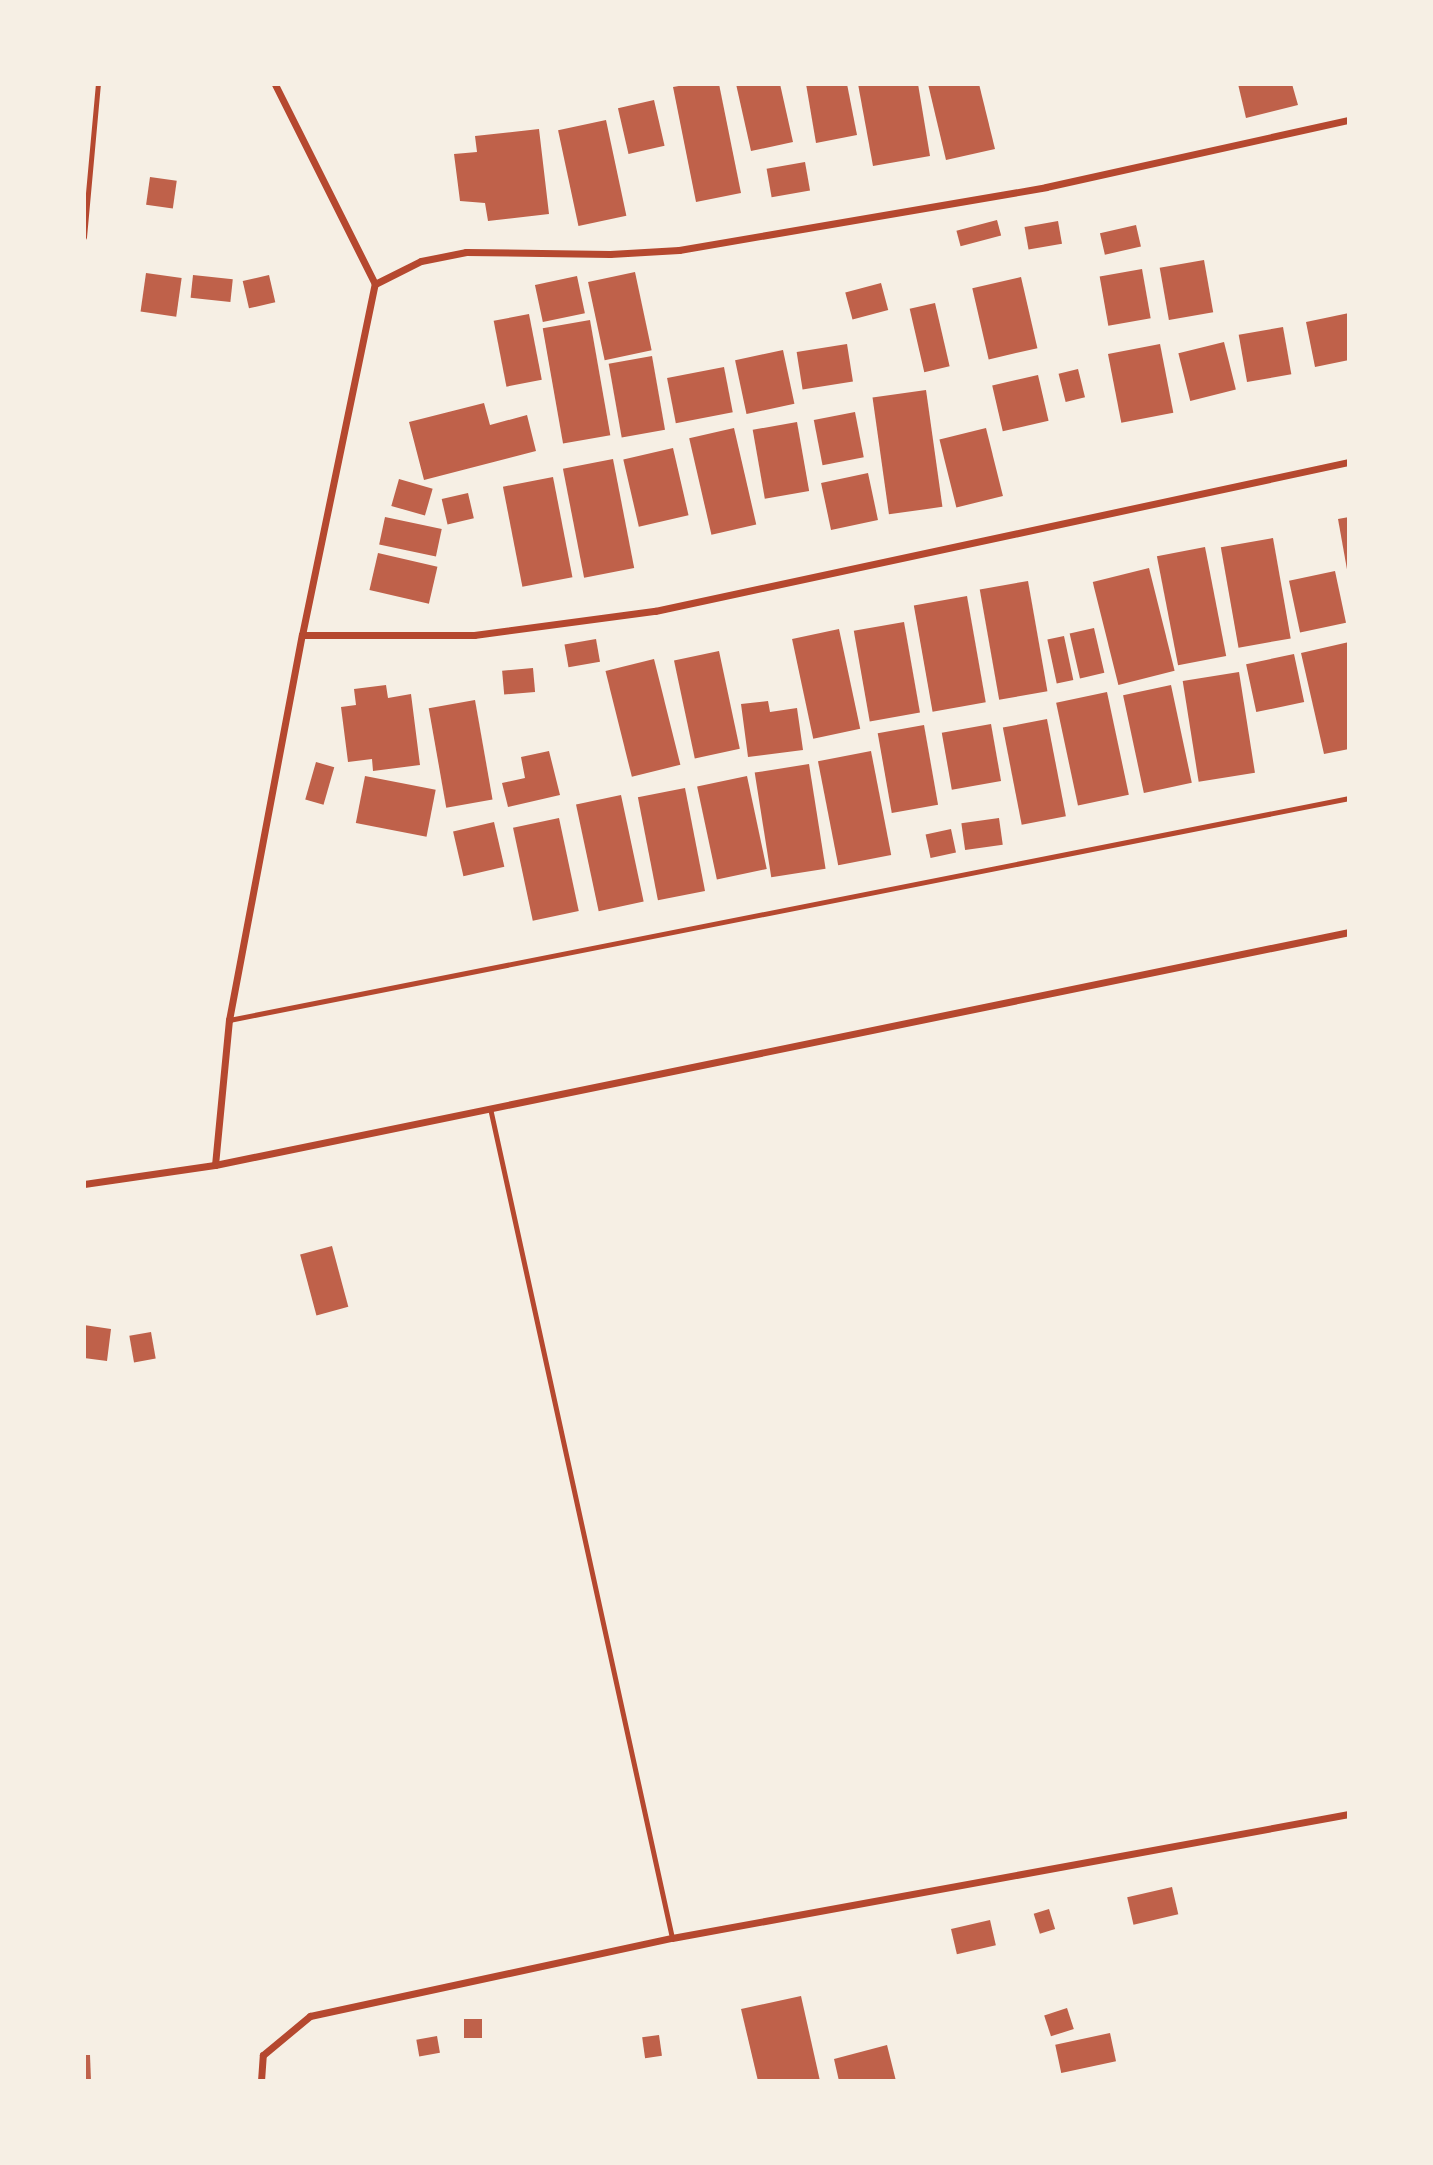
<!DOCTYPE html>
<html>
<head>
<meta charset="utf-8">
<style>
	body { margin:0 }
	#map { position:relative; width:1433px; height:2165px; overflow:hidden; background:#f6efe4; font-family:Rubik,sans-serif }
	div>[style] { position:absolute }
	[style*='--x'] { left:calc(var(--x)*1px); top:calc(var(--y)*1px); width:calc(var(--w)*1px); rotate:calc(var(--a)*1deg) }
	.building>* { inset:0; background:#bf614a; transform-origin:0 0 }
	.service>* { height:5px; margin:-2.5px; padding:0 2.5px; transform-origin:2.5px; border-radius:2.5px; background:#b5482f }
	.minor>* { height:7px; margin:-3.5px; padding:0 3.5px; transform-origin:3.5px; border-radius:3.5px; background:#b5482f }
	span { translate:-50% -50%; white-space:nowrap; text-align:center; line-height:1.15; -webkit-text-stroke:6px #f6efe4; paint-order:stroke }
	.frame { position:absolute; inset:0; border:86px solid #f6efe4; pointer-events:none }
</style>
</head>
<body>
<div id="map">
	<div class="building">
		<div style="clip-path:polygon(690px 84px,719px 84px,741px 193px,696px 202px,673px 87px)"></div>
		<div style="clip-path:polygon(736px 84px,780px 84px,793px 142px,751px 151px)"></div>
		<div style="clip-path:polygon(806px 84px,847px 84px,857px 135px,816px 143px)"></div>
		<div style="clip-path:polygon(858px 84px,918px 84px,930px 156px,873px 166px)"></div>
		<div style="clip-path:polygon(928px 84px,979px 84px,995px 149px,946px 160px)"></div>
		<div style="clip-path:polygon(1238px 84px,1292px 84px,1298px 105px,1246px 118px)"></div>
		<div style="left:654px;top:100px;width:47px;height:37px;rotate:77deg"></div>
		<div style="left:606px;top:120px;width:98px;height:49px;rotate:78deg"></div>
		<div style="clip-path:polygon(539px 129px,549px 214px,488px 221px,485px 203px,460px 201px,454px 154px,477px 152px,475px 136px)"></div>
		<div style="left:805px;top:162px;width:29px;height:39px;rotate:80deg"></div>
		<div style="left:150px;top:177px;width:27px;height:28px;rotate:8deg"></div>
		<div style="left:997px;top:220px;width:16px;height:42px;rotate:75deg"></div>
		<div style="left:1058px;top:221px;width:23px;height:34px;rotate:80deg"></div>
		<div style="left:1136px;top:225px;width:22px;height:37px;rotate:77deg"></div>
		<div style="left:1204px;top:260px;width:53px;height:45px;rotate:80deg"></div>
		<div style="left:1142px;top:269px;width:50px;height:43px;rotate:80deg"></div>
		<div style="left:635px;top:272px;width:80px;height:48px;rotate:78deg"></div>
		<div style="left:146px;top:273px;width:36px;height:39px;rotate:8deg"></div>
		<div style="left:193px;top:275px;width:40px;height:23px;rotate:6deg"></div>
		<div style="left:269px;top:275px;width:28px;height:27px;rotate:77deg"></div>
		<div style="left:577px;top:276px;width:38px;height:43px;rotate:78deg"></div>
		<div style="left:1021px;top:277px;width:73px;height:50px;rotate:77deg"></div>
		<div style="left:881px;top:283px;width:28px;height:37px;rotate:75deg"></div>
		<div style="left:935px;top:303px;width:65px;height:26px;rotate:77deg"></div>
		<div style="clip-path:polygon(1349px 313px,1349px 360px,1315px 367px,1306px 322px)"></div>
		<div style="left:529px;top:314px;width:67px;height:36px;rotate:79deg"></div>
		<div style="left:590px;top:320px;width:117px;height:48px;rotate:80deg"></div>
		<div style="left:1283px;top:327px;width:48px;height:45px;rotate:80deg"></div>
		<div style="left:1224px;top:342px;width:49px;height:47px;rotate:76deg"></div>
		<div style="left:847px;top:344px;width:38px;height:51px;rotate:81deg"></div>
		<div style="left:1160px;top:344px;width:70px;height:53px;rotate:79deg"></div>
		<div style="left:783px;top:350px;width:55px;height:49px;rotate:78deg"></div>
		<div style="left:652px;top:356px;width:75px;height:44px;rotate:80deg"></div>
		<div style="left:724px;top:367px;width:46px;height:58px;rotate:79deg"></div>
		<div style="left:1078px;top:369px;width:29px;height:20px;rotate:76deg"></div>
		<div style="left:1038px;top:375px;width:47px;height:47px;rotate:77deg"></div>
		<div style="left:926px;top:390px;width:118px;height:54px;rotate:82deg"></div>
		<div style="clip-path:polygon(484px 403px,490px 425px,527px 415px,536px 451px,424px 480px,409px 422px)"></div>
		<div style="left:855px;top:412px;width:46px;height:42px;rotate:79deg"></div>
		<div style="left:797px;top:422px;width:70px;height:45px;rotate:80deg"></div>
		<div style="left:734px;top:428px;width:99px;height:46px;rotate:77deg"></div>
		<div style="left:986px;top:428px;width:70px;height:48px;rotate:76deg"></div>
		<div style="left:673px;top:448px;width:69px;height:51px;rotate:77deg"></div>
		<div style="left:613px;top:459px;width:111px;height:51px;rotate:79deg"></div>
		<div style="left:868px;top:473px;width:48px;height:48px;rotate:78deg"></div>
		<div style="left:553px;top:477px;width:102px;height:51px;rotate:79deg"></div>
		<div style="left:399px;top:479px;width:35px;height:28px;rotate:16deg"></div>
		<div style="left:468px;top:493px;width:26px;height:27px;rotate:77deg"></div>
		<div style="left:385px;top:517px;width:58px;height:28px;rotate:12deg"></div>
		<div style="clip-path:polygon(1349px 517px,1349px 574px,1348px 575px,1338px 519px)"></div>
		<div style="left:1273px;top:538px;width:102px;height:53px;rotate:80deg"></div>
		<div style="left:1205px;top:547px;width:111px;height:49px;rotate:79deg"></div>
		<div style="left:378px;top:553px;width:61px;height:38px;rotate:13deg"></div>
		<div style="left:1149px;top:568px;width:106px;height:58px;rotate:76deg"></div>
		<div style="left:1335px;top:571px;width:53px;height:47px;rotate:78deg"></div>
		<div style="left:1028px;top:581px;width:112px;height:49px;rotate:80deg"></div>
		<div style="left:967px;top:596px;width:108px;height:54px;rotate:80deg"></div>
		<div style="left:904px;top:622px;width:92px;height:51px;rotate:80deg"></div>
		<div style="left:1094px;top:628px;width:46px;height:25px;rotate:77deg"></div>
		<div style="left:839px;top:629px;width:102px;height:48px;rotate:78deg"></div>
		<div style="left:1064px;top:636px;width:45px;height:17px;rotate:78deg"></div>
		<div style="left:596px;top:639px;width:23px;height:32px;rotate:80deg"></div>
		<div style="clip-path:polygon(1349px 642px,1349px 749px,1324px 754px,1301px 653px)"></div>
		<div style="left:719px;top:651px;width:100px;height:46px;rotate:78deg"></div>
		<div style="left:1294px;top:654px;width:49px;height:49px;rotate:78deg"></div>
		<div style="left:654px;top:659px;width:109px;height:50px;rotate:76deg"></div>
		<div style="left:533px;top:668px;width:24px;height:31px;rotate:85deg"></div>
		<div style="left:1239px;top:672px;width:102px;height:57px;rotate:81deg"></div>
		<div style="clip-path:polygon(386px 685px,388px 698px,411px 694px,420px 765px,373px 771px,372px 759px,348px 762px,341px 707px,356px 705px,354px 689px)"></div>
		<div style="left:1171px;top:685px;width:100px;height:49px;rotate:78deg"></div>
		<div style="left:1107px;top:692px;width:105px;height:52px;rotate:78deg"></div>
		<div style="left:475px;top:700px;width:101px;height:47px;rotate:80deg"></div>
		<div style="clip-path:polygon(768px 701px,770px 712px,797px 708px,803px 750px,748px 757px,741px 704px)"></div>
		<div style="left:1047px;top:719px;width:99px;height:45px;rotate:79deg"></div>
		<div style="left:991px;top:724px;width:58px;height:50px;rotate:80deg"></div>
		<div style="left:924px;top:725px;width:81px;height:47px;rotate:80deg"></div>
		<div style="clip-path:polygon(549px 751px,560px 795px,508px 807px,502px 783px,525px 778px,521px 757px)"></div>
		<div style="left:871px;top:751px;width:106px;height:54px;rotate:79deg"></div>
		<div style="left:316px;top:762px;width:19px;height:39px;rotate:16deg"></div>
		<div style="left:809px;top:764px;width:106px;height:55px;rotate:81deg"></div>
		<div style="left:365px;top:776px;width:72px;height:48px;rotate:11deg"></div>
		<div style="left:747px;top:776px;width:95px;height:51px;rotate:78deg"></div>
		<div style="left:685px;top:788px;width:105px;height:48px;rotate:79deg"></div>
		<div style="left:621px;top:795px;width:109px;height:46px;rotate:78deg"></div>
		<div style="left:559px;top:818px;width:95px;height:47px;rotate:78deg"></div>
		<div style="left:999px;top:818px;width:27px;height:38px;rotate:82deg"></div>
		<div style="left:494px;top:822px;width:46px;height:42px;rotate:77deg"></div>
		<div style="left:951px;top:829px;width:24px;height:26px;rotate:78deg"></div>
		<div style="left:332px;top:1246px;width:63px;height:33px;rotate:75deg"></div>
		<div style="clip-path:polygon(84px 1325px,111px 1329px,107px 1361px,84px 1358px)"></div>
		<div style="left:151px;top:1332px;width:27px;height:22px;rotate:80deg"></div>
		<div style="left:1172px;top:1887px;width:28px;height:46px;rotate:77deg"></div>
		<div style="left:1049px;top:1909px;width:21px;height:16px;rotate:73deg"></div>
		<div style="left:990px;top:1920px;width:26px;height:40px;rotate:77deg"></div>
		<div style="clip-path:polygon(801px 1996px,820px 2081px,758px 2081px,741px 2009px)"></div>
		<div style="left:1067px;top:2008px;width:22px;height:24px;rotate:72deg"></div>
		<div style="left:482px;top:2019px;width:19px;height:18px;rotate:90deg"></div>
		<div style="left:1110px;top:2033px;width:29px;height:56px;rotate:78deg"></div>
		<div style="left:659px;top:2035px;width:21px;height:17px;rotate:82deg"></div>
		<div style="left:437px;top:2036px;width:17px;height:21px;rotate:80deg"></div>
		<div style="clip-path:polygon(887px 2045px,896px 2081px,839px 2081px,834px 2059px)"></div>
		<div style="clip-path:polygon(84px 2055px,90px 2055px,91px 2081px,84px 2081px)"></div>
	</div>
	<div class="service">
		<div style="--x:84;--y:237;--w:154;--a:-84.8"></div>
		<div style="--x:229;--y:1020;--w:1142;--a:-11.21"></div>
		<div style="--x:490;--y:1108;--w:850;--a:77.63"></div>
	</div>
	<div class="minor">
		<div style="--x:375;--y:284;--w:51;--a:-26.6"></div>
		<div style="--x:421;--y:261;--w:46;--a:-11.3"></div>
		<div style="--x:466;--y:252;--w:144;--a:0.8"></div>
		<div style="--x:610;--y:254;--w:69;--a:-3.3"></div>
		<div style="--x:679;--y:250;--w:372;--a:-9.7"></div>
		<div style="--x:1046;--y:187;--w:310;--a:-12.5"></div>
		<div style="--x:302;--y:635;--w:172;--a:0"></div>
		<div style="--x:474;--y:635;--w:183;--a:-7.6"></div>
		<div style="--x:655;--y:611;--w:710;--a:-12.12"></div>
		<div style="--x:215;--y:1165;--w:146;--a:-84.5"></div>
		<div style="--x:229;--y:1020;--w:392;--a:-79.3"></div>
		<div style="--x:302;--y:635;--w:359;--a:-78.3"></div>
		<div style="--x:375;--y:284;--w:224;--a:-116.6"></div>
		<div style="--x:84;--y:1184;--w:132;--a:-8.3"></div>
		<div style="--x:215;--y:1165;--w:1158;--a:-11.61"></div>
		<div style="--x:261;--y:2081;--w:26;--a:-86"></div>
		<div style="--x:263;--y:2055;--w:61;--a:-39.7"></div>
		<div style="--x:310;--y:2016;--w:370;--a:-12.2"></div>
		<div style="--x:672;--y:1938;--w:688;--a:-10.38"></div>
	</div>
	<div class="frame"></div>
</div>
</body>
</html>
